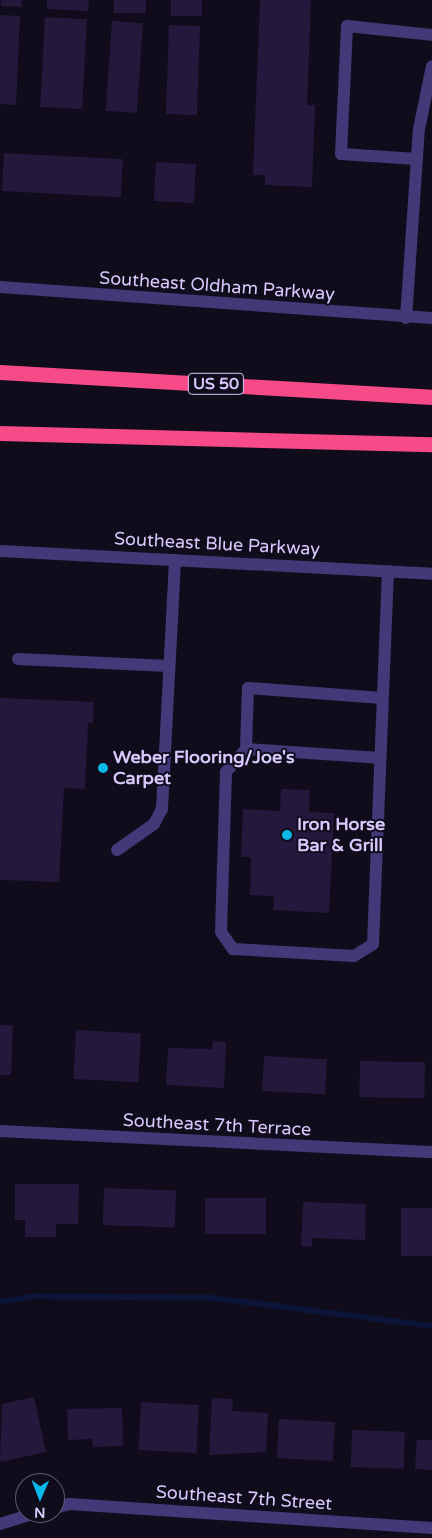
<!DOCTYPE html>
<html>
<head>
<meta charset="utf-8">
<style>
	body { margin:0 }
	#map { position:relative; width:432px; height:1538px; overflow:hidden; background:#110c1c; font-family:"Varela Round",sans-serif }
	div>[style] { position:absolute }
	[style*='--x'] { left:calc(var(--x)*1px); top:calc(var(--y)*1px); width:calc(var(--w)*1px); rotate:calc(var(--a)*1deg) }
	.stream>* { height:6px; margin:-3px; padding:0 3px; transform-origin:3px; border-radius:3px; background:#0a1537 }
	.building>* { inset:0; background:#24193c; transform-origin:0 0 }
	.minor>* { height:12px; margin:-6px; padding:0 6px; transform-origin:6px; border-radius:6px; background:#433979 }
	.highway>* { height:15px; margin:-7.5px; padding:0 7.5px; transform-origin:7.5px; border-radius:7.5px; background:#f74a88 }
	.dots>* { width:14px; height:14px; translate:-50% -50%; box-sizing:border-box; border:2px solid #110c1c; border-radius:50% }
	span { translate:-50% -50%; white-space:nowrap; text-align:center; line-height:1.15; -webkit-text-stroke:4px #110c1c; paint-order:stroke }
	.shield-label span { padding:1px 4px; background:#110c1c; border:1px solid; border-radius:4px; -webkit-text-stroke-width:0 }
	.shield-label { font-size:16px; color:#d6cafd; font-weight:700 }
	.street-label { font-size:18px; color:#d6cafd }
	.poi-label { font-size:18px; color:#d6cafd; font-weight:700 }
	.left { translate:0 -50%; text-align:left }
	.north { position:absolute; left:15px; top:1473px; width:50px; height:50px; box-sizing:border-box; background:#110c1c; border:1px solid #605876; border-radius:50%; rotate:181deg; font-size:14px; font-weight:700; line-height:20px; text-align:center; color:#d6cafd }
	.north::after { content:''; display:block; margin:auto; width:18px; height:22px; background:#0ab7e8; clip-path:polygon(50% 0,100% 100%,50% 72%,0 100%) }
</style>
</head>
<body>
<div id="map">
	<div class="stream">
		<div style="--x:0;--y:1302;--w:35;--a:-10"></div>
		<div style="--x:34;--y:1296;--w:180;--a:0.6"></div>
		<div style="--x:214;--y:1298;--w:220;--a:7.3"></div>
	</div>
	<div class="building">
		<div style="clip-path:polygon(1px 0,22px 0,21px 7px,1px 6px)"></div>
		<div style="clip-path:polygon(47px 0,89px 0,88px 11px,47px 9px)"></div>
		<div style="left:114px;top:0;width:32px;height:13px"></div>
		<div style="left:171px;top:0;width:31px;height:16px"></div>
		<div style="clip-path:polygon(260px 0,311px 0,307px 105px,315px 105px,312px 187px,265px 185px,265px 175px,253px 175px)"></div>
		<div style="clip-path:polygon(0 15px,20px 16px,16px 105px,0 104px)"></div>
		<div style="left:45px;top:17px;width:42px;height:90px;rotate:3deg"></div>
		<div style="left:112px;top:21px;width:31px;height:90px;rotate:4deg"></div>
		<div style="left:169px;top:25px;width:31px;height:89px;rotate:2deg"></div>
		<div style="left:4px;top:153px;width:119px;height:38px;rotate:3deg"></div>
		<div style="left:156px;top:162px;width:40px;height:39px;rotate:3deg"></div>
		<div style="clip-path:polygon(0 698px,94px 702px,93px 723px,88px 723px,85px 789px,64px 788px,59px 882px,0 880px)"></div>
		<div style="clip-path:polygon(281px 789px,310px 790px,309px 812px,334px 813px,329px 913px,273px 910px,274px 896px,250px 895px,251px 857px,241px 857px,243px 809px,280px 811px)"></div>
		<div style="clip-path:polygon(0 1025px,13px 1025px,11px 1075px,0 1075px)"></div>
		<div style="left:76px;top:1030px;width:65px;height:49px;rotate:3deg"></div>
		<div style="clip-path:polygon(213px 1041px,226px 1042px,224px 1088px,166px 1085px,168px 1048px,212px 1049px)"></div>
		<div style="left:264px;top:1056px;width:63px;height:35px;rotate:3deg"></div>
		<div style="left:360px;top:1061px;width:65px;height:36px;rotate:1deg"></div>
		<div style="clip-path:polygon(15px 1184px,79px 1184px,78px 1224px,56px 1224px,56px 1237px,25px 1237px,25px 1220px,15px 1220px)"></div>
		<div style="left:104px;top:1188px;width:72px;height:37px;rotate:2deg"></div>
		<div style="left:205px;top:1198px;width:61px;height:36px"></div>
		<div style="clip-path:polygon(303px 1202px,366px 1204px,365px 1240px,312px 1238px,312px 1247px,301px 1246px)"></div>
		<div style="left:432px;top:1208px;width:48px;height:31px;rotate:90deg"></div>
		<div style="clip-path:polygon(34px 1397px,46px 1452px,0 1462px,2px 1404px)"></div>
		<div style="clip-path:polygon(212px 1398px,233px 1399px,232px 1411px,268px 1413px,266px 1452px,209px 1455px)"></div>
		<div style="left:141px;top:1402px;width:58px;height:48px;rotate:3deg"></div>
		<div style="clip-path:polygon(122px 1408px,123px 1446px,93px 1447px,92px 1439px,68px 1440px,67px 1409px)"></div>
		<div style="left:279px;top:1419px;width:56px;height:39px;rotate:3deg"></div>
		<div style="left:352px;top:1430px;width:53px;height:37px;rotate:2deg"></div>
		<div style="clip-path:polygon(417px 1440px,432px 1440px,432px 1470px,415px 1469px)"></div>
	</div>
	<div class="minor">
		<div style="--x:417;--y:159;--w:76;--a:-176.2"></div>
		<div style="--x:341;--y:154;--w:128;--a:-87.3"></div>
		<div style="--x:347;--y:26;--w:85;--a:6"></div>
		<div style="--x:0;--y:287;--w:433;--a:4.1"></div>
		<div style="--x:406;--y:318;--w:189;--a:-86.1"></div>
		<div style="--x:419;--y:129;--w:64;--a:-78.3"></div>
		<div style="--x:0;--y:551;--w:433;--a:3"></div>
		<div style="--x:18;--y:659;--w:151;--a:2.7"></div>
		<div style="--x:382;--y:698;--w:134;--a:-175.7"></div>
		<div style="--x:248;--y:688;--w:61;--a:91.9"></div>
		<div style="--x:246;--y:749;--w:30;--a:131"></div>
		<div style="--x:226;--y:772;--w:160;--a:91.8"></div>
		<div style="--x:221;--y:932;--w:21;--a:55"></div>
		<div style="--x:233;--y:949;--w:121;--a:3.3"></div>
		<div style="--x:354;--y:956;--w:22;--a:-32"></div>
		<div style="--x:373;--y:944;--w:373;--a:-87.7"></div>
		<div style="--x:246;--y:749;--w:134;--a:3.8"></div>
		<div style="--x:117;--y:850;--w:45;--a:-35.1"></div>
		<div style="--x:154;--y:824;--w:17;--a:-62"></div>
		<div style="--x:162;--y:809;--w:249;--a:-87"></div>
		<div style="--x:0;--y:1131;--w:433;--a:2.8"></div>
		<div style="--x:55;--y:1508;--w:15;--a:-16"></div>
		<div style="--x:69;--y:1504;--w:364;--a:3.8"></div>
		<div style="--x:0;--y:1524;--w:39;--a:-17"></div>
	</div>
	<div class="highway">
		<div style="--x:0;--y:372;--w:433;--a:3.3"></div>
		<div style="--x:0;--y:433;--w:432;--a:1.5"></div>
	</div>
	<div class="dots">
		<div style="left:103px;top:768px;background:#0ab7e8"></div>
		<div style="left:287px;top:835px;background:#0ab7e8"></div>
	</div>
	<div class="shield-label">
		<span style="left:216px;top:384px">US 50</span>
	</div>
	<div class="street-label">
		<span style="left:217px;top:286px;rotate:4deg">Southeast Oldham Parkway</span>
		<span style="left:217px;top:544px;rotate:3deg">Southeast Blue Parkway</span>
		<span style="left:217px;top:1125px;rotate:3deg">Southeast 7th Terrace</span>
		<span style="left:244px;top:1498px;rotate:4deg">Southeast 7th Street</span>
	</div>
	<div class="poi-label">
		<span class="left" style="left:113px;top:768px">Weber Flooring/Joe's<br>Carpet</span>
		<span class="left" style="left:297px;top:835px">Iron Horse<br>Bar &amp; Grill</span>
	</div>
	<div class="north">N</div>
</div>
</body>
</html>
